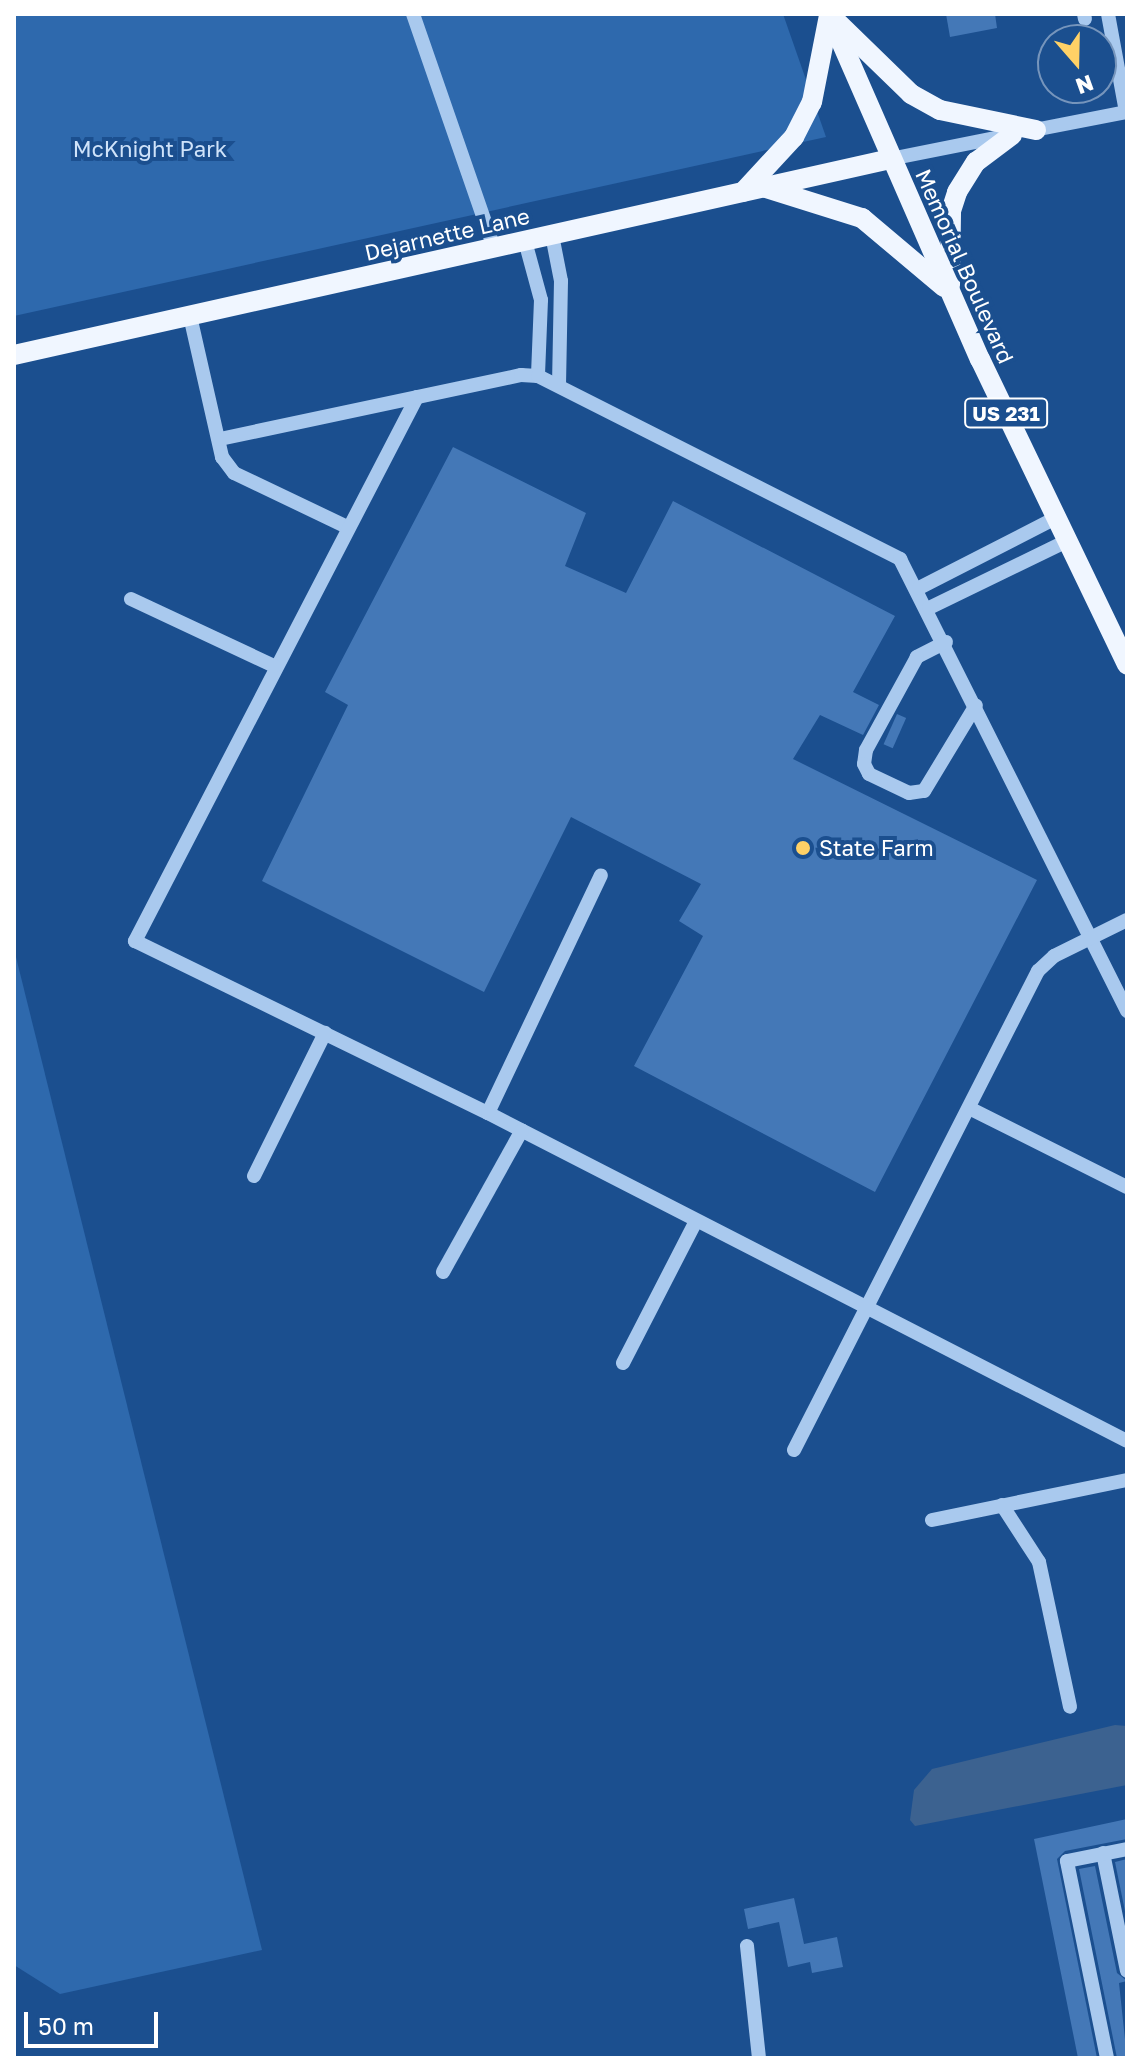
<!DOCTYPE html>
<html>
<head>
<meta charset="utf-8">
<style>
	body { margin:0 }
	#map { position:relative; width:1141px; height:2072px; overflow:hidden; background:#1b4f8f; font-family:"Golos Text",sans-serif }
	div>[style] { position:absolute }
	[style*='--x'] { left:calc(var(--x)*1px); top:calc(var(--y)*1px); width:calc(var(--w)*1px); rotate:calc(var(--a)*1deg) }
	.green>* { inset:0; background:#2e69ad }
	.water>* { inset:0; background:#3c6290 }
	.building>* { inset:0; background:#4478b7; transform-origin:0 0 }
	.minor>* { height:14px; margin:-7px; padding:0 7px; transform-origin:7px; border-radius:7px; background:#a9c9ee }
	.major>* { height:20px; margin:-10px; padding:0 10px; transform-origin:10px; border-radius:10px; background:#f0f6ff }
	.dots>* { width:22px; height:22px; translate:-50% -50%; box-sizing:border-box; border:4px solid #1b4f8f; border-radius:50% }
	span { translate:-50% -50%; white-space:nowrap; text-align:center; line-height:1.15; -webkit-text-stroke:8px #1b4f8f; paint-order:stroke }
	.shield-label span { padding:2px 6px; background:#1b4f8f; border:2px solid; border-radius:6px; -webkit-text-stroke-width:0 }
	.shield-label { font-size:20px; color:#fff; font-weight:700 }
	.park-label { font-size:22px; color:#cfe3fa }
	.street-label { font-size:22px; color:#fff }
	.poi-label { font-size:22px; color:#fff }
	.left { translate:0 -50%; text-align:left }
	.frame { position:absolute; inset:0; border:16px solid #fff; pointer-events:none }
	.north { position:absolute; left:1037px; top:24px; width:80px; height:80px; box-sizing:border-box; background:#1b4f8f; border:2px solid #7695bc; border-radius:50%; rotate:160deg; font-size:22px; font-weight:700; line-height:32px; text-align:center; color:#fff }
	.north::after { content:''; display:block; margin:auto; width:28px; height:36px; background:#ffd166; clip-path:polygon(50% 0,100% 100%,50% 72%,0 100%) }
	.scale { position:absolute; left:24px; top:2012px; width:134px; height:36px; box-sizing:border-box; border:4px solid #fff; border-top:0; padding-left:10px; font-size:24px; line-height:28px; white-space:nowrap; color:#fff; -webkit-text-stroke:6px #1b4f8f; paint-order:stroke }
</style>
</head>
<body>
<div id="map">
	<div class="green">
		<div style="clip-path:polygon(14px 14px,783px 14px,826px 137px,14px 316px)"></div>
		<div style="clip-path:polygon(14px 949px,262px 1950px,60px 1994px,14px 1965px)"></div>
	</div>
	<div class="water">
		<div style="clip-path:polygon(1115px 1725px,1127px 1726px,1127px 1785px,915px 1826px,910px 1820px,914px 1790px,932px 1769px)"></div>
	</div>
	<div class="building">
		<div style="clip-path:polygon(946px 14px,995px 14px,997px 28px,950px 37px)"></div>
		<div style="clip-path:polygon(453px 447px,586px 513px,565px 566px,626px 593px,673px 501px,895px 616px,853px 692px,879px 705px,863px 735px,820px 715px,793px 759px,1037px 880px,875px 1192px,634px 1066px,703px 936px,679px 921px,701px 884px,571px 817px,484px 992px,262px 881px,348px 705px,325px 692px)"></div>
		<div style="left:897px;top:714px;width:10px;height:33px;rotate:24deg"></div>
		<div style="clip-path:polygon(1127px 1819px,1127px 1839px,1065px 1851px,1057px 1859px,1097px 2058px,1078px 2058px,1034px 1839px)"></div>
		<div style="clip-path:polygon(1127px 1859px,1127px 1921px,1115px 1862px)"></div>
		<div style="clip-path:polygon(1095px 1866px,1117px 1973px,1127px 1981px,1119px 1983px,1127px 2058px,1117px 2058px,1079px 1869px)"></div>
		<div style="clip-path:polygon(794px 1898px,804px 1944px,837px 1937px,843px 1967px,812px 1973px,810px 1962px,788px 1967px,779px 1922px,748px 1929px,744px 1909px)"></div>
	</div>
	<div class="minor">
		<div style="--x:413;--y:14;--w:248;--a:70.9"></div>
		<div style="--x:1084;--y:14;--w:5;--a:79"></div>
		<div style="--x:1108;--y:14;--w:100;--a:79.6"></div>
		<div style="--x:1029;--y:131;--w:100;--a:-11"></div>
		<div style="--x:890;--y:159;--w:117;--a:-11.3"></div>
		<div style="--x:552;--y:235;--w:47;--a:78.9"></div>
		<div style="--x:561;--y:281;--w:103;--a:91.1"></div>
		<div style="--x:525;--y:241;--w:61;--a:74.8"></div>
		<div style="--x:541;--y:300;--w:76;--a:92.3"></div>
		<div style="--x:190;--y:316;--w:145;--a:77.2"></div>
		<div style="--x:222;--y:457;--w:20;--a:53"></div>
		<div style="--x:234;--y:473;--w:125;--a:25.5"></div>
		<div style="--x:417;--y:397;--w:613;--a:117.4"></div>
		<div style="--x:135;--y:941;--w:393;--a:26"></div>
		<div style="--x:488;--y:1113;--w:718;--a:27.17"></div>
		<div style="--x:220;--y:439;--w:308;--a:-12"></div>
		<div style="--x:521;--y:375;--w:17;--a:3"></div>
		<div style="--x:538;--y:376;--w:406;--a:26.8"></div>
		<div style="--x:900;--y:559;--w:506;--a:63.33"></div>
		<div style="--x:919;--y:588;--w:154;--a:-27.1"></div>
		<div style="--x:131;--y:599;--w:158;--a:25.1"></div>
		<div style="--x:929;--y:608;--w:153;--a:-25.9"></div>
		<div style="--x:946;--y:642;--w:33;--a:153"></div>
		<div style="--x:917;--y:657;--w:106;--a:118.7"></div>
		<div style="--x:866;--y:750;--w:14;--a:98"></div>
		<div style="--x:864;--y:764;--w:11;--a:63"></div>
		<div style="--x:869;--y:774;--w:44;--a:25.4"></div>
		<div style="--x:909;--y:793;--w:15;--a:-8"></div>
		<div style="--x:924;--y:791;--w:100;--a:-58.8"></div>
		<div style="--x:969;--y:1108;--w:177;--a:26.6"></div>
		<div style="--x:488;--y:1113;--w:263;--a:-64.6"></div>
		<div style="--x:254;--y:1176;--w:160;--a:-63.6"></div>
		<div style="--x:443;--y:1272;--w:162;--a:-60.9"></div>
		<div style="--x:623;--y:1363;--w:160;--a:-62.8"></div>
		<div style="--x:794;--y:1450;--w:538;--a:-63.01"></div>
		<div style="--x:1038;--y:971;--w:22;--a:-43"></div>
		<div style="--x:1054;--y:956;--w:81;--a:-26.3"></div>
		<div style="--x:1002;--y:1505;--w:68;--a:57"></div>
		<div style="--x:1039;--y:1562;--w:148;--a:77.9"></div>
		<div style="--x:932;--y:1520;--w:199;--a:-11.6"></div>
		<div style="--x:1103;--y:1853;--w:120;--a:78.5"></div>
		<div style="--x:747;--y:1946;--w:113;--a:83.9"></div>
		<div style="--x:1107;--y:2058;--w:201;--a:-101.5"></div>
		<div style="--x:1067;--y:1861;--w:61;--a:-11.3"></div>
	</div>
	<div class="major">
		<div style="--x:829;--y:14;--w:377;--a:66.4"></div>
		<div style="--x:980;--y:359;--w:339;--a:64.3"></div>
		<div style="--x:836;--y:21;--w:105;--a:44.2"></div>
		<div style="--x:911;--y:94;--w:33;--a:29"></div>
		<div style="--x:940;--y:110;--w:98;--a:11.8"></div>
		<div style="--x:766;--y:188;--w:101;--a:17.4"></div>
		<div style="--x:862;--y:218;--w:107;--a:40.1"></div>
		<div style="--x:743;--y:192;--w:75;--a:-47.2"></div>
		<div style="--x:794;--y:137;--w:39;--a:-63"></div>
		<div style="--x:812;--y:102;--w:89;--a:-78.9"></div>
		<div style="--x:950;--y:285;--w:74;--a:-89.2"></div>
		<div style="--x:951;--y:211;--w:20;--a:-72"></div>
		<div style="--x:957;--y:192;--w:36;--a:-58"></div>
		<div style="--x:976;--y:162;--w:45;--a:-36.9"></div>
		<div style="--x:14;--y:355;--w:898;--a:-12.61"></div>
	</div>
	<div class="dots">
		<div style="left:803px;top:848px;background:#ffd166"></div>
	</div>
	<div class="shield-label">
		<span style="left:1006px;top:413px">US 231</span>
	</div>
	<div class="park-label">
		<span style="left:150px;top:149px">McKnight Park</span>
	</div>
	<div class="street-label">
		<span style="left:447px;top:234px;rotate:-13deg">Dejarnette Lane</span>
		<span style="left:965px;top:266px;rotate:66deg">Memorial Boulevard</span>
	</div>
	<div class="poi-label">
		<span class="left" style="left:819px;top:848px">State Farm</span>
	</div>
	<div class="frame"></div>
	<div class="north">N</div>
	<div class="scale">50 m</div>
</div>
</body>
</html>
